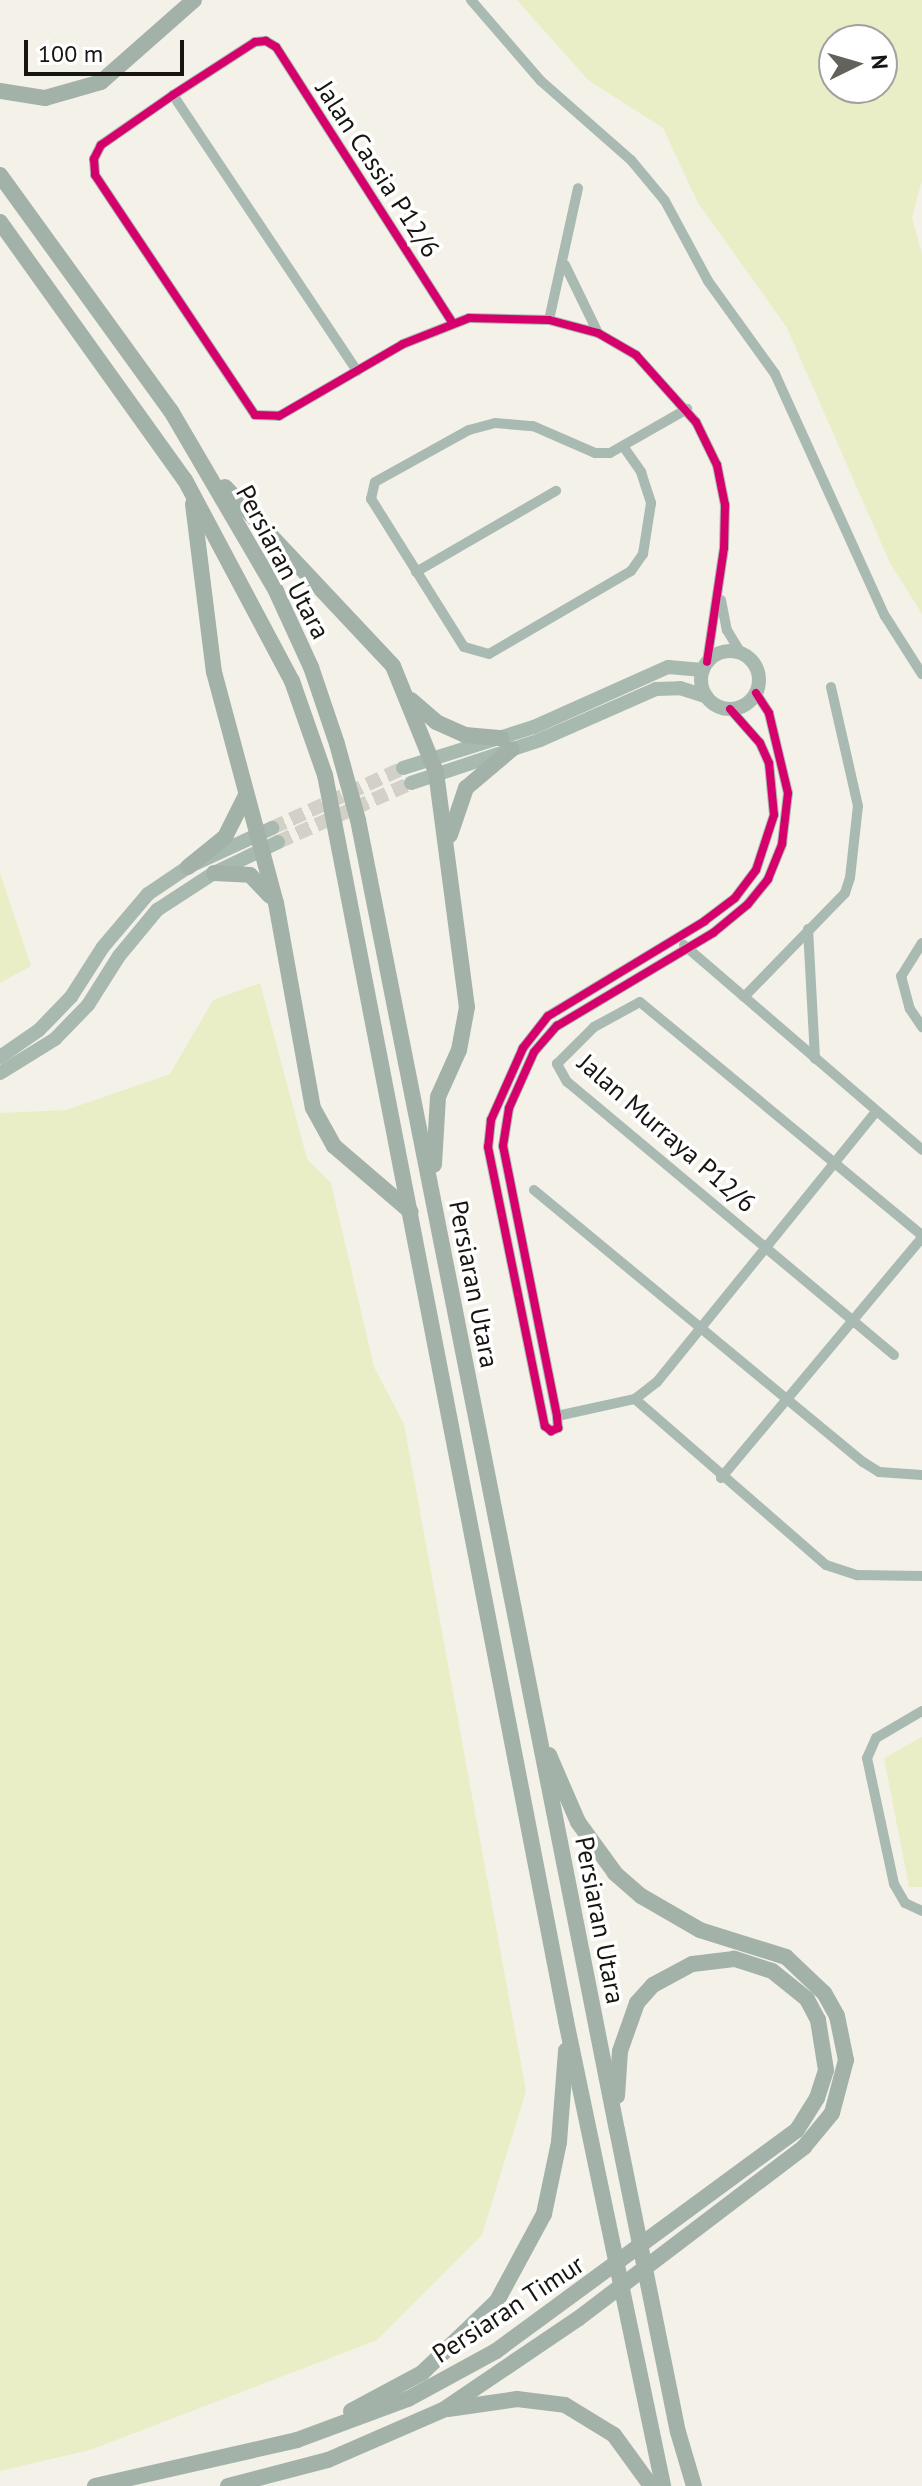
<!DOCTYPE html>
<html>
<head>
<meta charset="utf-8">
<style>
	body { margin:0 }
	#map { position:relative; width:922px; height:2486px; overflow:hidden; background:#f4f1e9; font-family:"PT Sans",sans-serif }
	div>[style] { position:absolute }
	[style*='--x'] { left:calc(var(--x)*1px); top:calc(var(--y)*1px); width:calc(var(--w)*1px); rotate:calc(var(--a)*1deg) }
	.green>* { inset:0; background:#eaeec6 }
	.secondary-tunnel>* { height:14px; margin-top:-7px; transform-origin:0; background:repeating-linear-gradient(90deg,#d3d0c8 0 14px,transparent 0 21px) }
	.street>* { height:10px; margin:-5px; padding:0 5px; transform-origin:5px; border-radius:5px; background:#a9bab2 }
	.secondary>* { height:14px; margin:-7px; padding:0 7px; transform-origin:7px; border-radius:7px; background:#a8b9b0 }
	.secondary>.ring { margin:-7px; padding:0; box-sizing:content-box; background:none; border:14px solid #a8b9b0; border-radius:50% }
	.primary>* { height:16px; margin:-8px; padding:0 8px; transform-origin:8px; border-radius:8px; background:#a2b2a9 }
	.cycleway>* { height:8px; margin:-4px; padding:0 4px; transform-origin:4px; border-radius:4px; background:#d6006c }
	span { translate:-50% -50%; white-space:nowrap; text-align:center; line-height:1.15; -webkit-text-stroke:7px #fff; paint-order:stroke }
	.street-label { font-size:26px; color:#171510 }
	.north { position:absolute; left:818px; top:24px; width:80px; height:80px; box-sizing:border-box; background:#fff; border:2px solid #a2a19f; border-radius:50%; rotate:85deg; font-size:22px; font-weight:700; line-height:32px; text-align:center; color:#171510 }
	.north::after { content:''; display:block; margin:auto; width:28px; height:36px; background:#64625c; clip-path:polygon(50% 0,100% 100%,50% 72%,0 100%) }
	.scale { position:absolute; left:24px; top:40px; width:160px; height:36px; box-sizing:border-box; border:4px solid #171510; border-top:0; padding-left:10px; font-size:24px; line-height:28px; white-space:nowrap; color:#171510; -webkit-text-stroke:6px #fff; paint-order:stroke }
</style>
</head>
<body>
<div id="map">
	<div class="green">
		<div style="clip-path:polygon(evenodd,517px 0,922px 0,922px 180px,912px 218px,922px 254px,922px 614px,890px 563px,787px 328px,698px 203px,663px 128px,588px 80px,517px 0,834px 40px,882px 40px,882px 88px,834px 88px,834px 40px)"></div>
		<div style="clip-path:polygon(0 873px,31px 966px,0 983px)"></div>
		<div style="clip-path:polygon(260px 983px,307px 1159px,331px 1183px,374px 1367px,404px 1424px,526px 2091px,482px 2235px,377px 2340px,90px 2450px,0 2471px,0 1113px,66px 1110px,170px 1074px,213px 1000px)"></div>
		<div style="clip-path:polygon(922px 1737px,922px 1887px,909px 1887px,884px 1758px)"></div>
	</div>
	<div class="secondary-tunnel">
		<div style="--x:272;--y:828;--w:144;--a:-24.6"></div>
		<div style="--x:278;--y:842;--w:145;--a:-23.9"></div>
	</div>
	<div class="street">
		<div style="--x:471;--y:0;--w:107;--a:49.2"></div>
		<div style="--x:541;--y:81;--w:120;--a:41.3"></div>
		<div style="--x:631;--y:160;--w:53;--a:50.3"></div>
		<div style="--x:665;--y:201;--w:91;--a:61.7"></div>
		<div style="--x:708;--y:281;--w:115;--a:54.2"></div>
		<div style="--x:775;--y:374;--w:266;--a:65.6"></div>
		<div style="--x:885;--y:616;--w:69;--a:57.5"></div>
		<div style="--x:173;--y:95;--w:332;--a:56.3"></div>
		<div style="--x:565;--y:265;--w:76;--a:64.1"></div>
		<div style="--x:549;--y:320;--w:135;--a:-77.6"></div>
		<div style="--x:452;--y:322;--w:326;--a:-122.6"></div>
		<div style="--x:276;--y:47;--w:12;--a:-149"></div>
		<div style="--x:266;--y:41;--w:11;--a:175"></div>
		<div style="--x:255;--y:42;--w:98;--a:147.1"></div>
		<div style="--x:173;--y:95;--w:88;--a:145.2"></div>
		<div style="--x:101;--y:145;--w:16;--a:117"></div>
		<div style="--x:94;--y:159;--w:16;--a:86"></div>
		<div style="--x:95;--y:175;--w:288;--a:56.3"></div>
		<div style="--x:255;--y:415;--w:24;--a:2"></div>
		<div style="--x:279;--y:416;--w:143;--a:-30.1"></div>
		<div style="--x:403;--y:344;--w:71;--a:-21.5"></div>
		<div style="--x:469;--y:318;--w:80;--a:1.4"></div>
		<div style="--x:549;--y:320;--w:51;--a:14.9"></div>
		<div style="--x:598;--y:333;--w:44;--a:30.1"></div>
		<div style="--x:636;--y:355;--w:90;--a:48.2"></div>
		<div style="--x:696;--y:422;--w:48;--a:64"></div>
		<div style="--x:717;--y:465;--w:41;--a:78.7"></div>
		<div style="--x:725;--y:505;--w:43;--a:91.3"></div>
		<div style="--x:724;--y:548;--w:115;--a:98.5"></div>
		<div style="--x:623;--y:446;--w:32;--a:55"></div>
		<div style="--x:641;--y:472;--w:33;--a:72"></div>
		<div style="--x:651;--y:503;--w:52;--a:98.9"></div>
		<div style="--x:643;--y:554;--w:21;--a:125"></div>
		<div style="--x:631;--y:571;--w:164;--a:149.7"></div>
		<div style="--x:489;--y:654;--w:26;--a:-164"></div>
		<div style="--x:464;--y:647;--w:175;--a:-122.1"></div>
		<div style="--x:371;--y:499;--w:17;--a:-77"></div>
		<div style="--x:375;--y:482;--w:107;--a:-29"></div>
		<div style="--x:469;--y:430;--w:27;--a:-15"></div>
		<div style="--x:495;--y:423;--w:38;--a:5"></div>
		<div style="--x:533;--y:426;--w:68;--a:23.5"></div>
		<div style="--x:595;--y:453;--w:15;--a:0"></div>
		<div style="--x:610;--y:453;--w:89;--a:-29.7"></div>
		<div style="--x:416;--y:572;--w:162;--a:-30.1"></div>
		<div style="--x:721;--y:600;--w:31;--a:79"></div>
		<div style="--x:727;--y:630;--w:27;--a:59"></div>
		<div style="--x:730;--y:709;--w:45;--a:48.6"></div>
		<div style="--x:760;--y:743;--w:22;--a:66"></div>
		<div style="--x:769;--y:763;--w:52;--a:84.5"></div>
		<div style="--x:774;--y:815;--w:58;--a:108.1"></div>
		<div style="--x:756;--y:870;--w:35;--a:127"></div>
		<div style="--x:735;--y:898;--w:38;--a:143"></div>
		<div style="--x:705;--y:921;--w:184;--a:148.8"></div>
		<div style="--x:548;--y:1016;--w:41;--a:128"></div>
		<div style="--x:523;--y:1048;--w:79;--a:114"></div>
		<div style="--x:491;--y:1120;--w:27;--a:96"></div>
		<div style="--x:488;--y:1147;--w:285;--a:78.5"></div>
		<div style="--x:545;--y:1426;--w:8;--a:40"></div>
		<div style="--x:551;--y:1431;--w:8;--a:-23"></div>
		<div style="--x:558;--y:1428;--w:12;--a:-95"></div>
		<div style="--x:557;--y:1416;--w:275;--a:-101.3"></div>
		<div style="--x:503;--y:1146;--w:38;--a:-81"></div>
		<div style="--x:509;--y:1108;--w:61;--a:-65.9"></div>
		<div style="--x:534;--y:1052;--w:35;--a:-49"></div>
		<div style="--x:557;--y:1026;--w:182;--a:-30.8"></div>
		<div style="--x:713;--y:933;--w:45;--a:-39.6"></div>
		<div style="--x:748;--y:904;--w:32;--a:-51"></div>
		<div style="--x:768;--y:879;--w:38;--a:-68"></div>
		<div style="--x:782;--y:844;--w:51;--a:-83.3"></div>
		<div style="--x:788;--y:793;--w:82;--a:-103.4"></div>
		<div style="--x:769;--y:713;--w:24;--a:-123"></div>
		<div style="--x:808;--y:929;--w:130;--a:86.9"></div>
		<div style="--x:922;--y:943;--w:39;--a:122"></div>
		<div style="--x:901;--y:976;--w:34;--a:75"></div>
		<div style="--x:910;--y:1009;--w:22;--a:56"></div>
		<div style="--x:684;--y:945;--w:314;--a:40.7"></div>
		<div style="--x:744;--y:997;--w:145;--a:-45.8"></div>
		<div style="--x:845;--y:893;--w:16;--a:-72"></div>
		<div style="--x:850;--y:878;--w:72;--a:-83.7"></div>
		<div style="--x:858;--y:806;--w:122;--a:-102.8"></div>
		<div style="--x:534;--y:1190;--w:427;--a:39.6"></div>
		<div style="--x:863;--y:1462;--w:19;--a:32"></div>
		<div style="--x:879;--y:1472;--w:43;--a:4"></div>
		<div style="--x:894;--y:1355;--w:426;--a:-140.1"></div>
		<div style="--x:567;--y:1082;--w:21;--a:-119"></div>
		<div style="--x:557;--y:1064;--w:52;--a:-45"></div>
		<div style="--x:594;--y:1027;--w:52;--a:-28.5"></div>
		<div style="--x:640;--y:1002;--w:366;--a:39.6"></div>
		<div style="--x:635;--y:1399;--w:253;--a:41"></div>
		<div style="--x:826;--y:1565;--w:33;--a:18"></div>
		<div style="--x:857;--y:1575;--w:65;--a:0.9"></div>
		<div style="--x:557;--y:1416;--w:80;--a:-12.3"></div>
		<div style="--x:635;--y:1399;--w:28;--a:-38"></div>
		<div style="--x:657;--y:1382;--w:346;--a:-51"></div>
		<div style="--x:721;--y:1478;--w:313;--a:-50.1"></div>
		<div style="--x:922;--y:1711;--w:53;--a:149.6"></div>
		<div style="--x:876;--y:1738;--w:22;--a:114"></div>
		<div style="--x:867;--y:1758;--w:129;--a:77.9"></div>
		<div style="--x:894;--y:1884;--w:22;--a:60"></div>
		<div style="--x:905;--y:1903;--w:19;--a:25"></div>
	</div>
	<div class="secondary">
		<div class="ring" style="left:701px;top:651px;width:44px;height:44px"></div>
		<div style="--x:403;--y:768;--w:137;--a:-17.4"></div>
		<div style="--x:534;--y:727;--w:147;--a:-24.1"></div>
		<div style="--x:668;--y:667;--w:35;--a:5"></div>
		<div style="--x:411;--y:783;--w:136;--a:-18.4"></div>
		<div style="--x:540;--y:740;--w:127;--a:-23.7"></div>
		<div style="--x:656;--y:689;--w:24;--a:-2"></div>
		<div style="--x:680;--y:688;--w:28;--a:18"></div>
		<div style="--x:0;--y:1057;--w:47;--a:-34.7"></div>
		<div style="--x:39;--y:1030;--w:46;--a:-45.9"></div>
		<div style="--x:71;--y:997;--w:59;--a:-57.4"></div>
		<div style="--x:103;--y:947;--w:70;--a:-49.7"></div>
		<div style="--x:148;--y:894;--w:48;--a:-34"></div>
		<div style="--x:188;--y:867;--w:93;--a:-24.9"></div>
		<div style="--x:0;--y:1073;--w:65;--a:-31.7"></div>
		<div style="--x:55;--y:1039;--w:47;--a:-45.9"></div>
		<div style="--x:88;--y:1005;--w:58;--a:-57.7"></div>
		<div style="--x:119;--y:956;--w:60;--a:-50.4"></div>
		<div style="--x:157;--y:910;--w:68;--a:-33"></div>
		<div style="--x:214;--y:873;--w:71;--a:-25.8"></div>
	</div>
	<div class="primary">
		<div style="--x:0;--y:91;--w:46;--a:8.8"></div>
		<div style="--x:45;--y:98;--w:58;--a:-15.9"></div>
		<div style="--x:101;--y:82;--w:124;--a:-41.4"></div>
		<div style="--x:0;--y:175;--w:291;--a:54.1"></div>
		<div style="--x:171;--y:411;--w:208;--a:59.7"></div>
		<div style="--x:276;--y:591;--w:84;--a:65.3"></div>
		<div style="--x:311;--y:667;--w:81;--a:71.3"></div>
		<div style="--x:337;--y:744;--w:79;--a:74.6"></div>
		<div style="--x:358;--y:820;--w:1335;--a:78.82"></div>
		<div style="--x:617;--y:2130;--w:308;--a:78.6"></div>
		<div style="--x:678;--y:2432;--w:56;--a:73.5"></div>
		<div style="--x:0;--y:222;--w:317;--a:54.4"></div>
		<div style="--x:185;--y:480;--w:228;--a:62"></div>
		<div style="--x:292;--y:681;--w:100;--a:70.7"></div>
		<div style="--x:325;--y:775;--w:1269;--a:79.05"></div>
		<div style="--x:566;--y:2021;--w:475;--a:78.2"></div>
		<div style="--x:225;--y:487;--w:245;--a:46.8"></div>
		<div style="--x:393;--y:666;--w:114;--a:67.9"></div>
		<div style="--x:436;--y:772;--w:237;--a:82.5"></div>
		<div style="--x:467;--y:1007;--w:44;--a:100.5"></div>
		<div style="--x:459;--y:1050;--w:51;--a:114.1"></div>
		<div style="--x:438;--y:1097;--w:68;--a:93.4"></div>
		<div style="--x:193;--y:504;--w:169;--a:82.9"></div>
		<div style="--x:214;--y:672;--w:239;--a:75"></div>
		<div style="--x:276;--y:903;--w:208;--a:79.8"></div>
		<div style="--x:313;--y:1108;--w:43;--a:61.1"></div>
		<div style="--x:334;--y:1146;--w:101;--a:40.6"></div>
		<div style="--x:411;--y:700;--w:33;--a:41"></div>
		<div style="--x:436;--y:722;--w:32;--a:24"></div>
		<div style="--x:465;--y:735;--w:37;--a:5"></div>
		<div style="--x:450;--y:835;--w:50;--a:-71.2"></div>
		<div style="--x:466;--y:788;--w:60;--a:-40.3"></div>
		<div style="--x:188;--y:867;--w:48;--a:-39"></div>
		<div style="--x:225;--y:837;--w:47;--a:-63.4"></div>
		<div style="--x:214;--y:873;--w:36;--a:3"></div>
		<div style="--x:250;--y:875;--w:29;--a:46"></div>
		<div style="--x:448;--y:2409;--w:70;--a:-8.2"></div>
		<div style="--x:517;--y:2399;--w:48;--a:7.1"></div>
		<div style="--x:565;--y:2405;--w:57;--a:31.5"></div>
		<div style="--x:614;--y:2435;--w:63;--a:54"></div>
		<div style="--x:351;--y:2411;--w:81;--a:-28.2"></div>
		<div style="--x:422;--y:2373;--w:104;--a:-43.8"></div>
		<div style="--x:497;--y:2301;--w:99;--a:-61.6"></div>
		<div style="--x:544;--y:2214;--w:74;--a:-78.2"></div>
		<div style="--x:559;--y:2142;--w:92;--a:-85.6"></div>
		<div style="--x:95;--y:2486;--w:207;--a:-12.8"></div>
		<div style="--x:297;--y:2440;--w:118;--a:-20.3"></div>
		<div style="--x:408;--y:2399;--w:100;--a:-28.6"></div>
		<div style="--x:496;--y:2351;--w:373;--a:-36.3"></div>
		<div style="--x:797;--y:2130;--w:38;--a:-58"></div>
		<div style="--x:817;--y:2098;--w:29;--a:-72"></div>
		<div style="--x:826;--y:2070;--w:51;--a:-99.1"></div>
		<div style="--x:818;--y:2020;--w:24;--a:-118"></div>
		<div style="--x:807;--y:1999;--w:45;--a:-141.3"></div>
		<div style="--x:772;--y:1971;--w:40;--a:-162"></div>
		<div style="--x:734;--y:1959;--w:42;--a:173.2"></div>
		<div style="--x:692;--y:1964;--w:44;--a:151.7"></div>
		<div style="--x:653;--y:1985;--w:24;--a:132"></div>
		<div style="--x:637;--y:2003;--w:51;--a:109.5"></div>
		<div style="--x:620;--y:2051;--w:45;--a:93.8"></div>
		<div style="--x:228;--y:2486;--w:103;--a:-14.6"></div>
		<div style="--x:328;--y:2460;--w:125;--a:-23.5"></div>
		<div style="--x:443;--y:2410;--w:164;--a:-34.1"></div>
		<div style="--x:579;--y:2318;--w:283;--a:-37.2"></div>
		<div style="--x:804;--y:2147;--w:44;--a:-50.5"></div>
		<div style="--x:832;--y:2113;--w:55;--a:-75.2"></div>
		<div style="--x:846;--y:2060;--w:45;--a:-101.6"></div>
		<div style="--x:837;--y:2016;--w:26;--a:-119"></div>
		<div style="--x:824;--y:1993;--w:52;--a:-136.5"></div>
		<div style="--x:786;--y:1957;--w:90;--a:-162.6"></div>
		<div style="--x:700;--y:1930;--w:68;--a:-150"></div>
		<div style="--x:641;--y:1896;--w:35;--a:-139"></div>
		<div style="--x:615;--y:1873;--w:63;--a:-126"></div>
		<div style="--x:578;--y:1822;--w:73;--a:-113.4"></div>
	</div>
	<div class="cycleway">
		<div style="--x:452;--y:322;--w:326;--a:-122.6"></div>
		<div style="--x:276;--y:47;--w:12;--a:-149"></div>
		<div style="--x:266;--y:41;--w:11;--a:175"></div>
		<div style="--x:255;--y:42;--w:98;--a:147.1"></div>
		<div style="--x:173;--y:95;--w:88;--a:145.2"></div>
		<div style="--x:101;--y:145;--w:16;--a:117"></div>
		<div style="--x:94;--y:159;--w:16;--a:86"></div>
		<div style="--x:95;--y:175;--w:288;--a:56.3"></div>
		<div style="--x:255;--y:415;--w:24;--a:2"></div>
		<div style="--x:279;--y:416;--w:143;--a:-30.1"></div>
		<div style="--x:403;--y:344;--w:71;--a:-21.5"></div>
		<div style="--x:469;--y:318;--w:80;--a:1.4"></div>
		<div style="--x:549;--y:320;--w:51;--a:14.9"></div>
		<div style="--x:598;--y:333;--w:44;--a:30.1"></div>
		<div style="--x:636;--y:355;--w:90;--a:48.2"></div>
		<div style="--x:696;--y:422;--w:48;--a:64"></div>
		<div style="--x:717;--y:465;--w:41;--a:78.7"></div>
		<div style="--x:725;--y:505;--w:43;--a:91.3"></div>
		<div style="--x:724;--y:548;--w:115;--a:98.5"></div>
		<div style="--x:730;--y:709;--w:45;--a:48.6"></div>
		<div style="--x:760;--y:743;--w:22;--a:66"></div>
		<div style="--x:769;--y:763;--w:52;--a:84.5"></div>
		<div style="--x:774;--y:815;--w:58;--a:108.1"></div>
		<div style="--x:756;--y:870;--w:35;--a:127"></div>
		<div style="--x:735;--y:898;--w:38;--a:143"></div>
		<div style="--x:705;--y:921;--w:184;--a:148.8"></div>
		<div style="--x:548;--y:1016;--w:41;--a:128"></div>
		<div style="--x:523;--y:1048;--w:79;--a:114"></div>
		<div style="--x:491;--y:1120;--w:27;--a:96"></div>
		<div style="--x:488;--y:1147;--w:285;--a:78.5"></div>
		<div style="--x:545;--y:1426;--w:8;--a:40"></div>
		<div style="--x:551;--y:1431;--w:8;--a:-23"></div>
		<div style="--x:558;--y:1428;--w:12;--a:-95"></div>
		<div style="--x:557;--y:1416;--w:275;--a:-101.3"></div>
		<div style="--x:503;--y:1146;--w:38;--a:-81"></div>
		<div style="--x:509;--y:1108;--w:61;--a:-65.9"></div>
		<div style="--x:534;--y:1052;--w:35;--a:-49"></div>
		<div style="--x:557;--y:1026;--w:182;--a:-30.8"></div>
		<div style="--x:713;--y:933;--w:45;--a:-39.6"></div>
		<div style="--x:748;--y:904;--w:32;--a:-51"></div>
		<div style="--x:768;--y:879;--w:38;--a:-68"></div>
		<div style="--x:782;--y:844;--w:51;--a:-83.3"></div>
		<div style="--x:788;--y:793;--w:82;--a:-103.4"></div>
		<div style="--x:769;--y:713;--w:24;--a:-123"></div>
	</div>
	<div class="street-label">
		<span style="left:378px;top:169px;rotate:57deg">Jalan Cassia P12/6</span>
		<span style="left:283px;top:562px;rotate:62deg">Persiaran Utara</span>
		<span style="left:667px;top:1133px;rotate:41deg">Jalan Murraya P12/6</span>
		<span style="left:474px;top:1284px;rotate:79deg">Persiaran Utara</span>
		<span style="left:600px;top:1920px;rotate:79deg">Persiaran Utara</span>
		<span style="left:508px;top:2309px;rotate:-33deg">Persiaran Timur</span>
	</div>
	<div class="north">N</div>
	<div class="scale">100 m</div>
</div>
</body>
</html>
